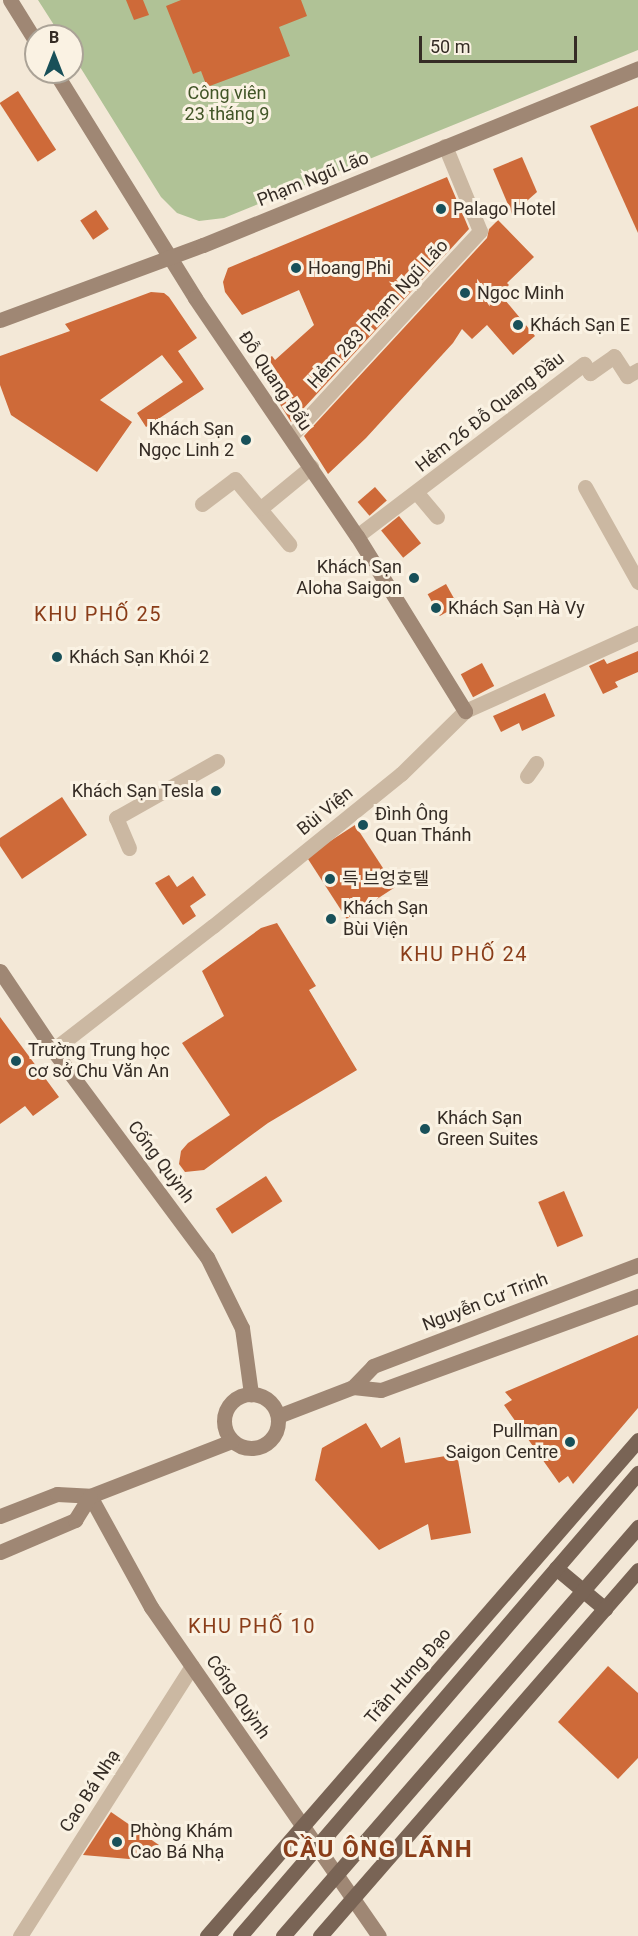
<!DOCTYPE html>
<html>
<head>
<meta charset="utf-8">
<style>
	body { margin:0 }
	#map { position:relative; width:638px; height:1936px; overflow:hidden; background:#f3e8d7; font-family:Roboto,"Noto Sans KR",sans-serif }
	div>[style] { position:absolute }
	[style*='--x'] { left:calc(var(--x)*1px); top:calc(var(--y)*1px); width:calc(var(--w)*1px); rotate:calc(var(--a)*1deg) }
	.green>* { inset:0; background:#b0c296 }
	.building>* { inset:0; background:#ce6a39; transform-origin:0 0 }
	.street>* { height:15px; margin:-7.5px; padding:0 7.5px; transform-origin:7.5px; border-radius:7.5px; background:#cbb8a2 }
	.secondary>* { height:15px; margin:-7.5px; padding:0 7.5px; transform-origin:7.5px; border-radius:7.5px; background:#9f8774 }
	.secondary>.ring { margin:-7.5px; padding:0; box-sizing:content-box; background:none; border:15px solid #9f8774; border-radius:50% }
	.primary>* { height:15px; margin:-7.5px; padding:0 7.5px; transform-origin:7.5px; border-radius:7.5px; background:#796455 }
	.dots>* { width:16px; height:16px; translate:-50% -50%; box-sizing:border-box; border:3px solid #faf2e3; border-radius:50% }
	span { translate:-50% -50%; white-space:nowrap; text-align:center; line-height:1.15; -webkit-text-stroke:6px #faf2e3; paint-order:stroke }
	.park-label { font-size:18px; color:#415527 }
	.street-label { font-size:18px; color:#352c25 }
	.poi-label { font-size:18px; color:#352c25 }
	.left { translate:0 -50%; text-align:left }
	.right { translate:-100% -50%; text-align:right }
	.neighbourhood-label { font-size:20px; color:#8a3d19; letter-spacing:1.5px }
	.district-label { font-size:24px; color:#8a3d19; font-weight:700; letter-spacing:1.5px }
	.north { position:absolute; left:24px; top:24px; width:60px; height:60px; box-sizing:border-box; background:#faf2e3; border:2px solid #aba397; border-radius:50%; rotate:0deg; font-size:16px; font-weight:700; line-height:24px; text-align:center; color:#352c25 }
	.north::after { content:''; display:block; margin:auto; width:21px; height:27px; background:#185059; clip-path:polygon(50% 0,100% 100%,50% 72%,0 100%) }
	.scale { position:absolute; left:419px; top:36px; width:158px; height:27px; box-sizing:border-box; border:3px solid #352c25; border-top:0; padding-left:8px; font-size:18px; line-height:21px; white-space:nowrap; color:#352c25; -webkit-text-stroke:4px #faf2e3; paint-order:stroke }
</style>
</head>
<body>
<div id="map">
	<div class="green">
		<div style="clip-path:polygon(38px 0,638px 0,638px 50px,224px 218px,199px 221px,177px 213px,161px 197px,72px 54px,72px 36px,61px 36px)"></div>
	</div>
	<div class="building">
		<div style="clip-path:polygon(126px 0,143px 0,149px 15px,134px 20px)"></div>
		<div style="clip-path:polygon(181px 0,301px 0,307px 16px,279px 27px,290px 56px,207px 87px,201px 71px,193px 74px,166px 6px)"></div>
		<div style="left:18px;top:91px;width:70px;height:22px;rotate:57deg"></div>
		<div style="clip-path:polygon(638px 106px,638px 233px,590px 126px)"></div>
		<div style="clip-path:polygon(522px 157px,537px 192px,512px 214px,493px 169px)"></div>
		<div style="clip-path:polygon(447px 177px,469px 229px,291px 422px,256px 366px,272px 356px,275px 360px,314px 325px,299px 290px,242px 315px,225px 292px,223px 282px,228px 268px)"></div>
		<div style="left:96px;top:210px;width:23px;height:19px;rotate:56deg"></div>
		<div style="clip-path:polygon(498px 220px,534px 257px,507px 283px,509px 285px,500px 294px,535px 336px,513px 355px,487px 325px,472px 339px,462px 329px,453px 343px,366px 438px,328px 474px,304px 436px,487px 238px,489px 229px)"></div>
		<div style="clip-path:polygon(151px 292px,164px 293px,169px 297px,197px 338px,178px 351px,204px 389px,146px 427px,137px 413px,183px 382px,162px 355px,100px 400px,132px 422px,97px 472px,11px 415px,0 385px,0 356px,70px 331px,65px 324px)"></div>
		<div style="left:375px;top:487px;width:18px;height:23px;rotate:49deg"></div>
		<div style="left:399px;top:516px;width:35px;height:23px;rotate:51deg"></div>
		<div style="left:446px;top:584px;width:25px;height:21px;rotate:61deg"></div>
		<div style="clip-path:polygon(638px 651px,638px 672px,615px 682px,618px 687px,603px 694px,589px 666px,604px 659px,607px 664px)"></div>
		<div style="left:482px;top:663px;width:26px;height:24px;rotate:62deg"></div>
		<div style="clip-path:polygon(545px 693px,555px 716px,522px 731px,519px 723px,501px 732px,493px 716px)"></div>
		<div style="clip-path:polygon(62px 797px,87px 835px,22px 879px,0 846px,0 838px)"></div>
		<div style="left:355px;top:825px;width:74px;height:58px;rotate:57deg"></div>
		<div style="clip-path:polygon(169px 875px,177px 887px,193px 876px,206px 895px,190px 906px,196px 916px,183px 925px,155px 883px)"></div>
		<div style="clip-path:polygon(277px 923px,316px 986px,309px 990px,357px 1070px,268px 1123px,204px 1170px,185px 1172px,179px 1164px,181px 1151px,188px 1143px,230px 1115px,182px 1043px,224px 1016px,202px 971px,261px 928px)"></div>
		<div style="clip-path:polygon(0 1017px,59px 1097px,33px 1116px,25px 1106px,0 1124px)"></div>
		<div style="left:266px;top:1176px;width:30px;height:60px;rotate:57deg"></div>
		<div style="left:564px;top:1191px;width:49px;height:28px;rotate:67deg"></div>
		<div style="clip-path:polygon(638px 1335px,638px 1408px,573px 1484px,568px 1476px,559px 1483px,504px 1405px,512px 1400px,505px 1392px)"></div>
		<div style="clip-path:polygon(366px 1423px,381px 1448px,400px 1437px,405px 1463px,457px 1454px,471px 1533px,431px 1540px,428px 1524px,379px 1550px,315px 1480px,322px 1448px)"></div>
		<div style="clip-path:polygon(608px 1666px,638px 1693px,638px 1758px,618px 1779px,558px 1722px)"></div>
		<div style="clip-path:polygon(111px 1812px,159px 1845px,129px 1859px,83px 1855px)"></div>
	</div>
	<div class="street">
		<div style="--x:290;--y:437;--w:280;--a:-47.3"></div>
		<div style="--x:480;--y:231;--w:92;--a:-112.4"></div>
		<div style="--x:585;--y:487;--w:109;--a:60.8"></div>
		<div style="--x:417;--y:493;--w:31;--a:50"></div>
		<div style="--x:202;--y:504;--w:41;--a:-37.1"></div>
		<div style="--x:235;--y:479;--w:85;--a:50.3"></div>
		<div style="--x:261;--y:508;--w:65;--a:-39.4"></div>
		<div style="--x:357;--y:536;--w:285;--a:-37.2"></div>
		<div style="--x:584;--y:364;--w:11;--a:56"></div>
		<div style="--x:590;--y:373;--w:29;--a:-35"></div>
		<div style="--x:614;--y:356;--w:24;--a:57"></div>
		<div style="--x:627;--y:376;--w:13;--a:-29"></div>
		<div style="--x:527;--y:776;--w:16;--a:-55"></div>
		<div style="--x:129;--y:848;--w:33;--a:-113"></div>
		<div style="--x:116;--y:818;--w:116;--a:-29.4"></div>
		<div style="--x:53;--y:1050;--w:202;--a:-37.8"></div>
		<div style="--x:213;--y:926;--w:242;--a:-39"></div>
		<div style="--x:401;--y:774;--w:90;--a:-44.5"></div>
		<div style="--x:465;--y:711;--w:190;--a:-24.3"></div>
		<div style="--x:20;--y:1936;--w:320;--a:-57.5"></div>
	</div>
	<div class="secondary">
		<div style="--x:10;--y:0;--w:49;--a:58.2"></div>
		<div style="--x:55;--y:72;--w:266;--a:58.2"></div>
		<div style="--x:195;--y:298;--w:288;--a:55.8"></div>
		<div style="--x:357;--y:536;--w:206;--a:58.3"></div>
		<div style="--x:0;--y:320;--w:216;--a:-20.3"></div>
		<div style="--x:203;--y:245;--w:470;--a:-22.1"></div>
		<div style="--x:0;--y:971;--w:95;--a:56.1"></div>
		<div style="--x:53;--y:1050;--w:258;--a:53.4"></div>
		<div style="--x:207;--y:1257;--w:79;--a:63.8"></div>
		<div style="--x:242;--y:1328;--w:67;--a:82.2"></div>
		<div style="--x:353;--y:1387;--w:29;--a:-46"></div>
		<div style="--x:373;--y:1366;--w:284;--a:-20.9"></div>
		<div class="ring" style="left:224px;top:1394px;width:39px;height:39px"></div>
		<div style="--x:278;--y:1416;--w:80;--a:-21.1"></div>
		<div style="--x:353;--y:1387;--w:28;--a:6"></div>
		<div style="--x:381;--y:1390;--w:274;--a:-20.1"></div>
		<div style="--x:90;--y:1496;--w:127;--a:61.2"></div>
		<div style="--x:151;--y:1607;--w:400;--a:55.3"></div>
		<div style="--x:0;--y:1516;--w:61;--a:-21.1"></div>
		<div style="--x:57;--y:1494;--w:33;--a:3"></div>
		<div style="--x:90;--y:1496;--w:152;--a:-21.2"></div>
		<div style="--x:0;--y:1552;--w:82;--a:-23.1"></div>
		<div style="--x:75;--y:1520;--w:28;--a:-58"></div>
	</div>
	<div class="primary">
		<div style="--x:556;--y:1568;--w:64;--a:39.9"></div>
		<div style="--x:207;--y:1936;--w:657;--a:-49.01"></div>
		<div style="--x:240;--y:1936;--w:611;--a:-49.32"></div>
		<div style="--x:283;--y:1936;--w:542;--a:-49.04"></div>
		<div style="--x:320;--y:1936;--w:485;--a:-49"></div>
	</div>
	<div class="dots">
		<div style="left:441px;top:209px;background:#185059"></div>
		<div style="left:296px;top:268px;background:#185059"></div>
		<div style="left:465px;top:293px;background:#185059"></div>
		<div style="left:518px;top:325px;background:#185059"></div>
		<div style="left:246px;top:440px;background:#185059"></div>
		<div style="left:414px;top:578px;background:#185059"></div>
		<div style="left:436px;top:608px;background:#185059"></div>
		<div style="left:57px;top:657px;background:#185059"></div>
		<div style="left:216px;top:791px;background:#185059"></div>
		<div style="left:363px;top:825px;background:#185059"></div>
		<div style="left:330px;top:879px;background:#185059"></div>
		<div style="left:331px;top:919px;background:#185059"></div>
		<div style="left:16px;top:1061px;background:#185059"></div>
		<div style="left:425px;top:1129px;background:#185059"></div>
		<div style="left:570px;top:1442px;background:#185059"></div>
		<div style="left:117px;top:1842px;background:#185059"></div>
	</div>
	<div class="park-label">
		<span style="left:227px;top:104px">Công viên<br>23 tháng 9</span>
	</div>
	<div class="street-label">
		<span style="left:313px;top:179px;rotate:-22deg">Phạm Ngũ Lão</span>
		<span style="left:378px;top:314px;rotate:-47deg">Hẻm 283 Phạm Ngũ Lão</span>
		<span style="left:275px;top:381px;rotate:56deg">Ðỗ Quang Ðẩu</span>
		<span style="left:490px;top:412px;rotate:-38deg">Hẻm 26 Ðỗ Quang Ðầu</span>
		<span style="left:325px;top:811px;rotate:-39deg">Bùi Viện</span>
		<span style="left:161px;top:1162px;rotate:53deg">Cống Quỳnh</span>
		<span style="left:485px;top:1302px;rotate:-21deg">Nguyễn Cư Trinh</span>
		<span style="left:408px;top:1676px;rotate:-49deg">Trần Hưng Đạo</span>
		<span style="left:238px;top:1697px;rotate:55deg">Cống Quỳnh</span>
		<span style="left:90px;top:1791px;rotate:-57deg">Cao Bá Nhạ</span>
	</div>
	<div class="poi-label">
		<span class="left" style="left:453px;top:209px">Palago Hotel</span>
		<span class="left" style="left:308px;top:268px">Hoang Phi</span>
		<span class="left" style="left:477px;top:293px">Ngoc Minh</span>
		<span class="left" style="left:530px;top:325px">Khách Sạn E</span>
		<span class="right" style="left:234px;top:440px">Khách Sạn<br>Ngọc Linh 2</span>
		<span class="right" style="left:402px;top:578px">Khách Sạn<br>Aloha Saigon</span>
		<span class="left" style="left:448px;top:608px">Khách Sạn Hà Vy</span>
		<span class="left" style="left:69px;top:657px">Khách Sạn Khói 2</span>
		<span class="right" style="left:204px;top:791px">Khách Sạn Tesla</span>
		<span class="left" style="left:375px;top:825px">Đình Ông<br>Quan Thánh</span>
		<span class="left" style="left:342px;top:879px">득 브엉호텔</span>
		<span class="left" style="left:343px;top:919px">Khách Sạn<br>Bùi Viện</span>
		<span class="left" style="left:28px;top:1061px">Trường Trung học<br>cơ sở Chu Văn An</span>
		<span class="left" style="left:437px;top:1129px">Khách Sạn<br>Green Suites</span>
		<span class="right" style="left:558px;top:1442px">Pullman<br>Saigon Centre</span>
		<span class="left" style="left:130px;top:1842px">Phòng Khám<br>Cao Bá Nhạ</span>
	</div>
	<div class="neighbourhood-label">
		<span style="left:98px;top:614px">KHU PHỐ 25</span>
		<span style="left:464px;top:954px">KHU PHỐ 24</span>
		<span style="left:252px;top:1626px">KHU PHỐ 10</span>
	</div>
	<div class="district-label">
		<span style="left:378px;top:1850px">CẦU ÔNG LÃNH</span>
	</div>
	<div class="north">B</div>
	<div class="scale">50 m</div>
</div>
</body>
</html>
